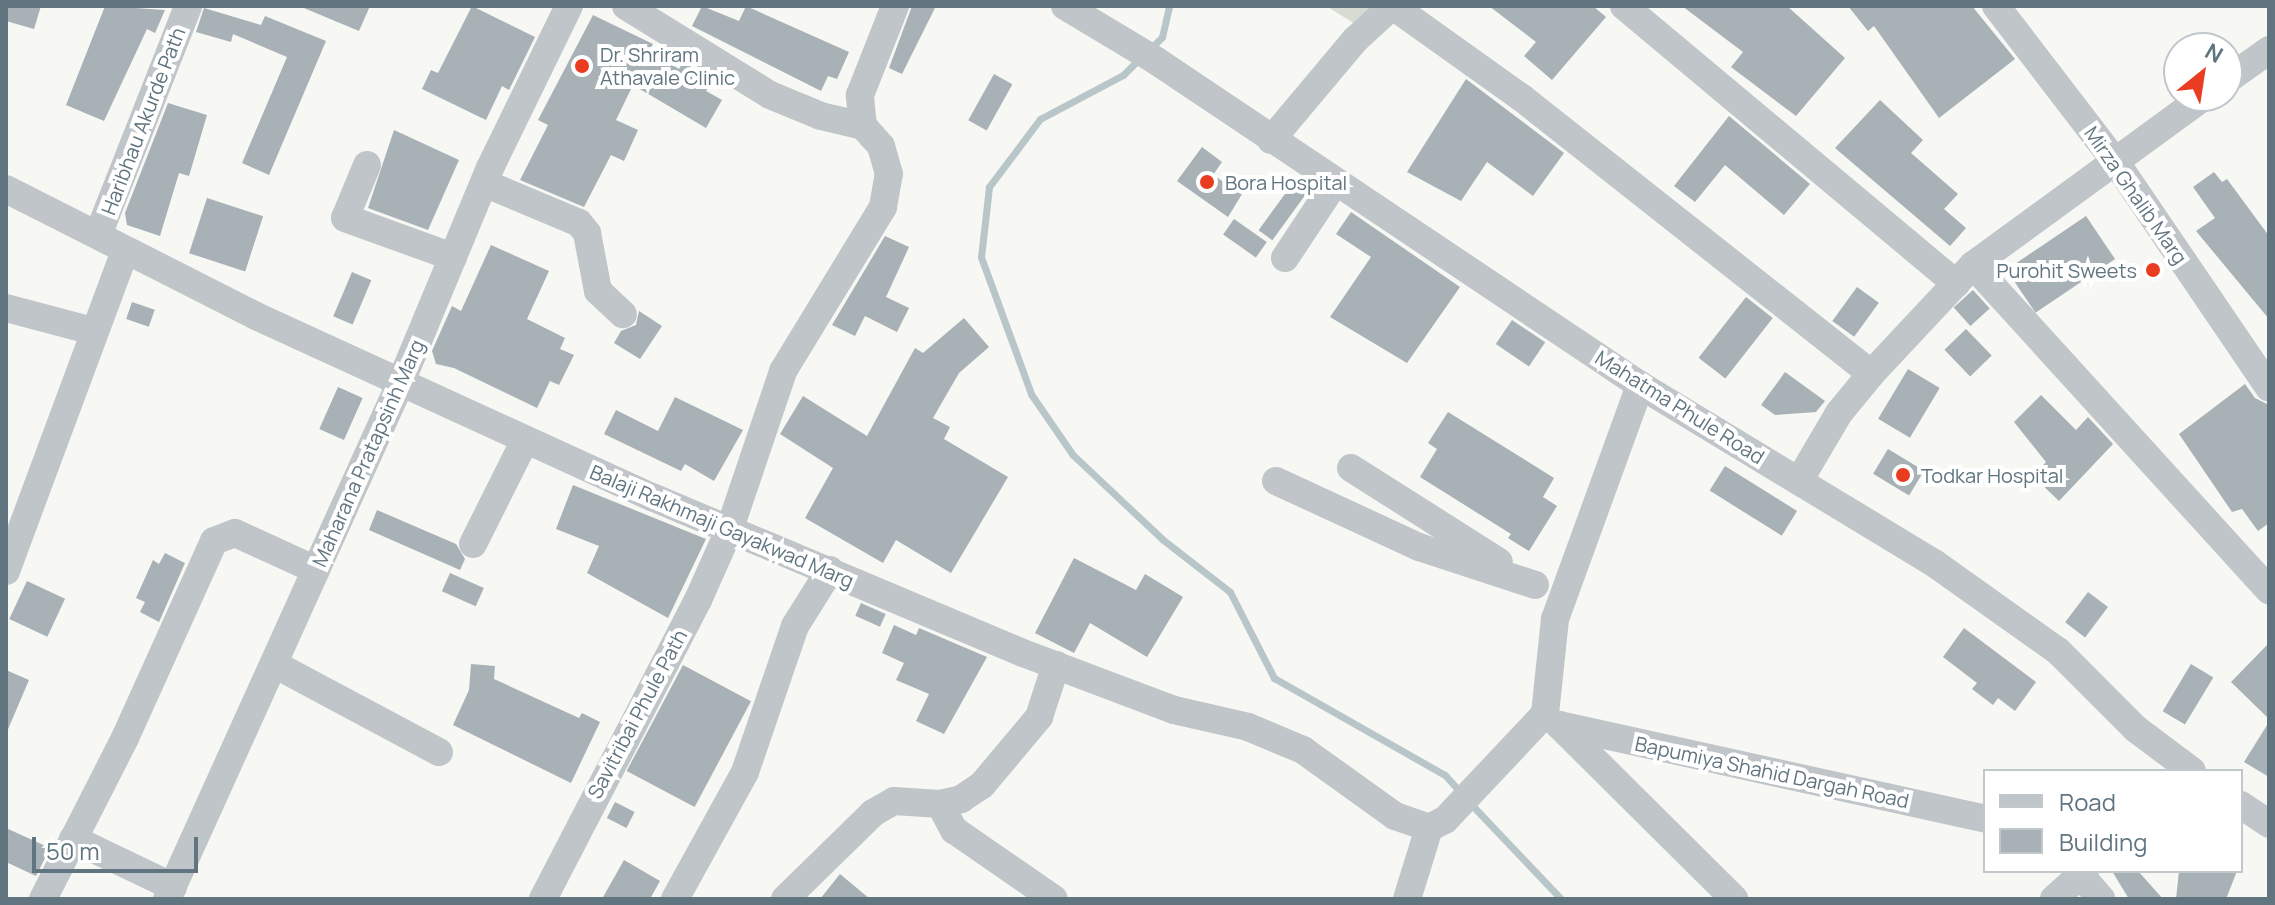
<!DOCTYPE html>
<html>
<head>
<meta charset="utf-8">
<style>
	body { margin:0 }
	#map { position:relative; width:2275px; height:905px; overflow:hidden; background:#f7f7f3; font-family:Manrope,sans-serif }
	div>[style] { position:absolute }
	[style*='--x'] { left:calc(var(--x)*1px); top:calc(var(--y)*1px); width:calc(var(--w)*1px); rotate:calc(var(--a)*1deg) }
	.green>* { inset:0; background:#d7dcd2 }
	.stream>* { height:7px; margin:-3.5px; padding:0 3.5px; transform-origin:3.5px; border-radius:3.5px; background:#b8c6c9 }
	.building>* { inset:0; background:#a7b1b6; transform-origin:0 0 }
	.minor>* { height:28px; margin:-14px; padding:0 14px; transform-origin:14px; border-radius:14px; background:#bfc5c8 }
	.dots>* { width:22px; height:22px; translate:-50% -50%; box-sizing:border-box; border:4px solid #fff; border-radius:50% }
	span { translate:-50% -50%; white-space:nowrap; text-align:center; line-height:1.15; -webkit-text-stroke:8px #fff; paint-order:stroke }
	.poi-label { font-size:20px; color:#617580 }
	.left { translate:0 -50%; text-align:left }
	.right { translate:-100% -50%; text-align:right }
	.street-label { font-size:20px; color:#617580 }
	.frame { position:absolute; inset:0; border:8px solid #617580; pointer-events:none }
	.legend { position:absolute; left:1983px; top:769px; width:260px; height:104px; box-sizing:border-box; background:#fff; border:2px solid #c0c8cc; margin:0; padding:10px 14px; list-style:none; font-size:24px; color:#617580 }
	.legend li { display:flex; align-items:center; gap:16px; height:40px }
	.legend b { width:40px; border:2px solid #c0c8cc }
	.north { position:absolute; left:2163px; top:32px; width:80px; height:80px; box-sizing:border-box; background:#fff; border:2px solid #c0c8cc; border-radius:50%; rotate:30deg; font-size:22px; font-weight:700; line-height:32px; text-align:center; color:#617580 }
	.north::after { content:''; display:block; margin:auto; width:28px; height:36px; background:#e93c21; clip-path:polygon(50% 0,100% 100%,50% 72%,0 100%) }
	.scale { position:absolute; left:32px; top:837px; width:166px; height:36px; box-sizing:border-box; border:4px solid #617580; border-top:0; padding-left:10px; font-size:24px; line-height:28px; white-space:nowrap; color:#617580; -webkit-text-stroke:6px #fff; paint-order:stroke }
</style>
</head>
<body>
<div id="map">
	<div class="green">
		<div style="clip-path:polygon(1326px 6px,1382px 6px,1360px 27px)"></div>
	</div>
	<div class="stream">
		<div style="--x:1150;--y:49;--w:17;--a:-45"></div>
		<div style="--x:1162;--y:37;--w:32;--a:-77"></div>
		<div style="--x:1141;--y:57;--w:25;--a:135"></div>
		<div style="--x:1123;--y:75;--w:94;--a:152.1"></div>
		<div style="--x:1040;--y:119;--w:85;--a:126.9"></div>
		<div style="--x:989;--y:187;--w:70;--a:96.5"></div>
		<div style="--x:981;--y:257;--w:146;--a:69.9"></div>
		<div style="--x:1031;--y:394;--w:74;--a:55.5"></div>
		<div style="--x:1073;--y:455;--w:122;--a:43.3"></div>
		<div style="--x:1162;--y:539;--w:86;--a:37.9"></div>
		<div style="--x:1230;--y:592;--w:97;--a:62.9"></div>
		<div style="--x:1274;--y:678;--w:197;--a:29.6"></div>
		<div style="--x:1445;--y:775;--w:24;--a:48"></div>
		<div style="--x:1469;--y:802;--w:134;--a:46.5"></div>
	</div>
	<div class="building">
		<div style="clip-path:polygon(6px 6px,41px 6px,34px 29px,6px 21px)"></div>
		<div style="clip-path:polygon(105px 6px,165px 10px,155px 33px,147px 29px,104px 121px,66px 105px)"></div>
		<div style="clip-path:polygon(299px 6px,370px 6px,359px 31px)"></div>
		<div style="clip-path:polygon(472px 6px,535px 37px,509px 90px,502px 86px,486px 120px,422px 89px,431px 70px,438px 73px)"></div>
		<div style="clip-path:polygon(702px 6px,739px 21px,746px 6px,849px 52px,837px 79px,828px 76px,821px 91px,692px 26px)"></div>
		<div style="clip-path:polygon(912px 6px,936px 6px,902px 74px,889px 68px)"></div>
		<div style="clip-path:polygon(1489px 6px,1593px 6px,1606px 17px,1552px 80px,1524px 56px,1536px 42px)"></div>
		<div style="clip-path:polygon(1682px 6px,1787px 6px,1845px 58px,1796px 116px,1731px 67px,1743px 52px)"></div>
		<div style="clip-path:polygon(1848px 6px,1972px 6px,2015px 59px,1939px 118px,1874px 26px,1868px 31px)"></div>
		<div style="clip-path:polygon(204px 8px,261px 25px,265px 16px,326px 41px,269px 175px,242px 163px,287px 57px,233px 34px,231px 42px,196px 32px)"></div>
		<div style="clip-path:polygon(593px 15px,653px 44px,649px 51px,679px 69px,683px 62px,713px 80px,706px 91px,722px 100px,706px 128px,633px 85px,616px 120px,638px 130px,624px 161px,611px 155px,584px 207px,520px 180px,548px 125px,538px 120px)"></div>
		<div style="left:994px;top:74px;width:21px;height:53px;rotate:29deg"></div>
		<div style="clip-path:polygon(1466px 79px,1564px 153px,1533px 196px,1487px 162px,1461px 201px,1407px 172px)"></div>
		<div style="clip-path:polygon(1880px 100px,1923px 140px,1911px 153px,1958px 194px,1944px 209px,1966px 228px,1950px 246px,1835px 148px)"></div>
		<div style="clip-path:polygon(168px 103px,207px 115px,189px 176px,179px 173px,160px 236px,127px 225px,125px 213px)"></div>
		<div style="clip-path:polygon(1729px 116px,1810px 184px,1784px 215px,1725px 165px,1695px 202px,1674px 186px)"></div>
		<div style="clip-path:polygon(394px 130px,459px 160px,428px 230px,368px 208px)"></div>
		<div style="clip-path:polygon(1202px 147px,1222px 162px,1213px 175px,1242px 194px,1228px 217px,1177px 181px)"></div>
		<div style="clip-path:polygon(2214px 172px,2222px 182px,2227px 179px,2269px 236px,2269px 319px,2196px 231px,2215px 218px,2193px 187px)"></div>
		<div style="left:1298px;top:176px;width:17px;height:67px;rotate:36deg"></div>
		<div style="left:207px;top:198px;width:59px;height:58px;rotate:18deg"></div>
		<div style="clip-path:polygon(1351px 212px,1460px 287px,1407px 363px,1330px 317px,1371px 257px,1336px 234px)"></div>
		<div style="left:2086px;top:216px;width:52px;height:96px;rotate:56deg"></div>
		<div style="left:1234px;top:219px;width:40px;height:19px;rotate:35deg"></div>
		<div style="clip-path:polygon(885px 236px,909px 247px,886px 297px,909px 308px,897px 332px,865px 316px,855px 336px,832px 325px)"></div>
		<div style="clip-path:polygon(491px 245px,549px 271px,527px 319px,565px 338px,560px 349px,574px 355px,559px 385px,550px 381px,537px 408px,454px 368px,436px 364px,432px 351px,452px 306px,461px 311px)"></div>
		<div style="left:352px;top:272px;width:21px;height:48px;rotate:23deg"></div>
		<div style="left:1857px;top:287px;width:27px;height:42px;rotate:36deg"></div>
		<div style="left:1973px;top:290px;width:25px;height:26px;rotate:48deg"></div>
		<div style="left:1746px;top:297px;width:34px;height:77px;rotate:38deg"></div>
		<div style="left:132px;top:302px;width:24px;height:18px;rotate:19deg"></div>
		<div style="clip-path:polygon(639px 311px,662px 326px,640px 359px,614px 343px,621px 331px,636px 325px)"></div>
		<div style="clip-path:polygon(964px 318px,989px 347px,959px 373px,933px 418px,950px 427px,944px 439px,1008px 477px,951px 573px,896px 540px,883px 563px,805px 518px,833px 468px,780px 434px,803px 396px,867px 436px,915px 348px,923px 353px)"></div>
		<div style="left:1512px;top:320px;width:40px;height:29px;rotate:34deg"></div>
		<div style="left:1966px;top:329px;width:37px;height:30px;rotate:46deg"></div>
		<div style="left:1908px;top:369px;width:37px;height:58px;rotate:31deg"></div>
		<div style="clip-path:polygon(1785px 372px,1825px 401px,1816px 412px,1775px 415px,1761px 405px)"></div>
		<div style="clip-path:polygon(2245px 384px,2255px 398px,2269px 405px,2269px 523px,2258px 531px,2242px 509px,2232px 512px,2179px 434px)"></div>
		<div style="left:338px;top:387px;width:27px;height:46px;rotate:24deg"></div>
		<div style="clip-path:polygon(2041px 395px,2076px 430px,2088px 417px,2113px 444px,2059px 501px,2033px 476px,2046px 462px,2014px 422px)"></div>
		<div style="clip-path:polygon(675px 397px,743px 430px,714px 481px,685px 464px,681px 471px,604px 434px,616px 410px,658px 431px)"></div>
		<div style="clip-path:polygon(1448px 412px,1554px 478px,1543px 497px,1557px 506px,1529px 551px,1508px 538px,1511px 534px,1420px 477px,1437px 449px,1428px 443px)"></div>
		<div style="left:1888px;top:449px;width:42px;height:29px;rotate:31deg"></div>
		<div style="left:1725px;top:466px;width:85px;height:29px;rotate:32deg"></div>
		<div style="clip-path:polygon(573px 485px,706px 539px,668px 618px,587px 573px,599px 546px,556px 529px)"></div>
		<div style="clip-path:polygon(377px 510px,456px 544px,465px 559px,460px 570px,369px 530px)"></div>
		<div style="clip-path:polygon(165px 553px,185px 563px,159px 622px,140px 612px,145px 602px,136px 598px,153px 560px,159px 564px)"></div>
		<div style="clip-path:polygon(1074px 558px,1136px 590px,1145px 574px,1183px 597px,1147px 657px,1090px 623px,1074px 653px,1035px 633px)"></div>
		<div style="left:450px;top:573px;width:37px;height:20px;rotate:24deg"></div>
		<div style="left:27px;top:581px;width:42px;height:42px;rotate:25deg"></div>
		<div style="left:2088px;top:592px;width:25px;height:38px;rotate:37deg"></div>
		<div style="left:861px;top:603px;width:27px;height:14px;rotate:24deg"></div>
		<div style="clip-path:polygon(894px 625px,916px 635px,919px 628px,987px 657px,944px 734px,916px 721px,929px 694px,896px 680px,904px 663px,882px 653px)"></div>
		<div style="clip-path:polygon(1964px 628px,2036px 682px,2015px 711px,1998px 698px,1993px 705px,1972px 689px,1977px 683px,1943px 657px)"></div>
		<div style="clip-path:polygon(2269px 643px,2269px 719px,2231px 682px)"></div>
		<div style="clip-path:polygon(471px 664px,495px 666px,494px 679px,579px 718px,582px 713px,600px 722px,571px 783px,453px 725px,469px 690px)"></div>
		<div style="left:2191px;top:664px;width:26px;height:55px;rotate:31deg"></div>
		<div style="left:683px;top:665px;width:77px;height:120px;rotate:28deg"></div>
		<div style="clip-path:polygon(6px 670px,29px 680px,6px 734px)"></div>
		<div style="clip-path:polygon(2269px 722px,2269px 777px,2244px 762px)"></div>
		<div style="left:615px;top:802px;width:22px;height:18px;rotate:27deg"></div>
		<div style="clip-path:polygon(6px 828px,50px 848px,36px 876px,6px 862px)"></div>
		<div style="clip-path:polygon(624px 860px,660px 881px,650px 899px,602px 899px)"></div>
		<div style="clip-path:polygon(2112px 871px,2138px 871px,2163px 899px,2129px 899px)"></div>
		<div style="clip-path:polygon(2179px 871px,2237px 871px,2226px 899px,2176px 899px)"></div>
		<div style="clip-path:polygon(840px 874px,870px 899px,820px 899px)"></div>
	</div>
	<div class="minor">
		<div style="--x:626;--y:6;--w:169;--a:31.7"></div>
		<div style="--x:770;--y:95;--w:55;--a:22.4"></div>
		<div style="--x:821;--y:116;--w:43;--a:13.4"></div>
		<div style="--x:1065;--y:6;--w:105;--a:31"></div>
		<div style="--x:1155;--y:60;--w:584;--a:33.83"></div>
		<div style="--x:1640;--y:385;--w:344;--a:31.2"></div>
		<div style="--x:1934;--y:563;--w:152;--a:35.4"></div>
		<div style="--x:2058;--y:651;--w:110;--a:45"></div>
		<div style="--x:2136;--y:729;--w:70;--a:36.9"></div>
		<div style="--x:1393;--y:6;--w:158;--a:35.5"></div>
		<div style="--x:1522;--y:98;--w:445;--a:38.3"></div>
		<div style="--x:1624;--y:6;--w:433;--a:39.9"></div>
		<div style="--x:1996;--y:6;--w:195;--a:52.5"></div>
		<div style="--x:2115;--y:161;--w:274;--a:55.8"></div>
		<div style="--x:2227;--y:80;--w:52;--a:-35.5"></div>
		<div style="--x:1271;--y:140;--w:131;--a:-50"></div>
		<div style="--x:1355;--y:40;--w:50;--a:-42.6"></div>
		<div style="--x:367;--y:165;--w:57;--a:112.5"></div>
		<div style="--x:345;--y:218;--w:115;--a:19.9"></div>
		<div style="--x:484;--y:183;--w:103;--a:22.8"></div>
		<div style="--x:579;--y:223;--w:13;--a:51"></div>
		<div style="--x:587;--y:233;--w:59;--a:79.3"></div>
		<div style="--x:598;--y:291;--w:34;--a:43"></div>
		<div style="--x:6;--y:189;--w:280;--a:26.9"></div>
		<div style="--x:256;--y:316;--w:435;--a:24.6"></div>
		<div style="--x:652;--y:497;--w:402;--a:22.8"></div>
		<div style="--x:1023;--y:653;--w:161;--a:20.7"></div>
		<div style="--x:1174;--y:710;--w:76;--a:12.9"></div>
		<div style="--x:1248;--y:727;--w:60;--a:22.7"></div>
		<div style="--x:1303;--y:750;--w:113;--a:35.7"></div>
		<div style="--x:1395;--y:816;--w:36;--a:19"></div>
		<div style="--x:1429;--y:828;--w:18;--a:-27"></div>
		<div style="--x:1445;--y:820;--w:146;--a:-46.7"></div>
		<div style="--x:1545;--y:714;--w:96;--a:-84"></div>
		<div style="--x:1555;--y:619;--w:249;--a:-70"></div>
		<div style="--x:98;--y:235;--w:246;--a:-68.5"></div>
		<div style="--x:1285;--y:258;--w:89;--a:-56.5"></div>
		<div style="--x:1973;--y:265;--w:440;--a:47.7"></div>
		<div style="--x:6;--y:308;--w:90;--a:14.8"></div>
		<div style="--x:1351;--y:468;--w:175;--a:32.4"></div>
		<div style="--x:1276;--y:481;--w:157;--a:24.8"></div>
		<div style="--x:1419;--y:547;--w:122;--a:18.1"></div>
		<div style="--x:1799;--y:481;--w:79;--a:-59.5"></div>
		<div style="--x:1839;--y:413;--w:50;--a:-50.6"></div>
		<div style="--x:1871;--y:374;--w:149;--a:-46.9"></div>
		<div style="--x:1973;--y:265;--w:287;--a:-36.1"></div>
		<div style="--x:473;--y:544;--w:116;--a:-63.4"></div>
		<div style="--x:6;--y:571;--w:341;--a:-69.6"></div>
		<div style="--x:274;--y:664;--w:187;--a:28.1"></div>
		<div style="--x:1559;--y:725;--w:436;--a:12.4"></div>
		<div style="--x:1559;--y:725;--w:247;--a:44.8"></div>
		<div style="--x:940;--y:804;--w:30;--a:62"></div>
		<div style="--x:954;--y:830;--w:121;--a:34.6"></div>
		<div style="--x:2241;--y:805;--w:34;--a:34"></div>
		<div style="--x:73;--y:839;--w:111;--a:25.6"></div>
		<div style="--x:2077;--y:871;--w:37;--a:49"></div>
		<div style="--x:43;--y:899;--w:181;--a:-63"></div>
		<div style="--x:125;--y:738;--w:216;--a:-65.7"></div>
		<div style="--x:214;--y:541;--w:22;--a:-21"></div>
		<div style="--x:235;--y:533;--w:89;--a:24.6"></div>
		<div style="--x:167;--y:899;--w:565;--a:-65.66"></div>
		<div style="--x:400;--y:384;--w:234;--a:-67.4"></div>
		<div style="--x:490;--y:168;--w:180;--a:-64"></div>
		<div style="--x:543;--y:899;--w:337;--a:-62.6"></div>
		<div style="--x:698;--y:600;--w:79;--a:-66"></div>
		<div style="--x:730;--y:528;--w:166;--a:-71.3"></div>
		<div style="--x:783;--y:371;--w:192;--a:-58.6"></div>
		<div style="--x:883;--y:207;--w:34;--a:-80"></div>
		<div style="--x:889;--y:174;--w:29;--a:-106"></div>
		<div style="--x:881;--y:146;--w:27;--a:-132"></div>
		<div style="--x:863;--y:126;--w:31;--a:-96"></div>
		<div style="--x:860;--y:95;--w:96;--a:-68.5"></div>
		<div style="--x:675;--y:899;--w:145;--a:-61.1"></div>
		<div style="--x:745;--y:772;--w:154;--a:-71.1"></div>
		<div style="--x:795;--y:626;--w:66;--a:-58"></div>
		<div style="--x:785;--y:899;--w:123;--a:-44.3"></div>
		<div style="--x:873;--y:813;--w:24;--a:-30"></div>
		<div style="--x:894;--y:801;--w:46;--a:3.7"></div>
		<div style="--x:940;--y:804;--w:22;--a:-13"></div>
		<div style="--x:961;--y:799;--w:25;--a:-34"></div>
		<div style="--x:982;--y:785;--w:89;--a:-50"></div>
		<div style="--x:1039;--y:717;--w:55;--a:-71.9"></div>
		<div style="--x:1407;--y:899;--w:74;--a:-72.8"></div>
		<div style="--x:2054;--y:899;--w:42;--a:-42.1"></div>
	</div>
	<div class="dots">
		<div style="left:582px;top:66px;background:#e93c21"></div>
		<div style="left:1207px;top:182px;background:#e93c21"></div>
		<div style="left:2153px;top:270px;background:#e93c21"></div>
		<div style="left:1903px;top:475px;background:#e93c21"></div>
	</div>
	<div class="poi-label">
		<span class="left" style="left:600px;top:66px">Dr. Shriram<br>Athavale Clinic</span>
		<span class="left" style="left:1225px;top:182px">Bora Hospital</span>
		<span class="right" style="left:2137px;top:270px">Purohit Sweets</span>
		<span class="left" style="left:1921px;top:475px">Todkar Hospital</span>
	</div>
	<div class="street-label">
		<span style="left:143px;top:121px;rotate:-69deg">Haribhau Akurde Path</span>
		<span style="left:2136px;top:195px;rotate:55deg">Mirza Ghalib Marg</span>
		<span style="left:1680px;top:407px;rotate:32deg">Mahatma Phule Road</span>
		<span style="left:368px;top:453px;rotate:-66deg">Maharana Pratapsinh Marg</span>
		<span style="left:722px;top:526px;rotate:23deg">Balaji Rakhmaji Gayakwad Marg</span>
		<span style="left:637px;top:714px;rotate:-62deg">Savitribai Phule Path</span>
		<span style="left:1772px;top:772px;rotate:12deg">Bapumiya Shahid Dargah Road</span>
	</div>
	<div class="frame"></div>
	<ul class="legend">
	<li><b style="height:10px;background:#bfc5c8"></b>Road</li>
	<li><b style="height:22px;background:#a7b1b6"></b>Building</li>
	</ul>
	<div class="north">N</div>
	<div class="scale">50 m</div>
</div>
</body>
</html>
